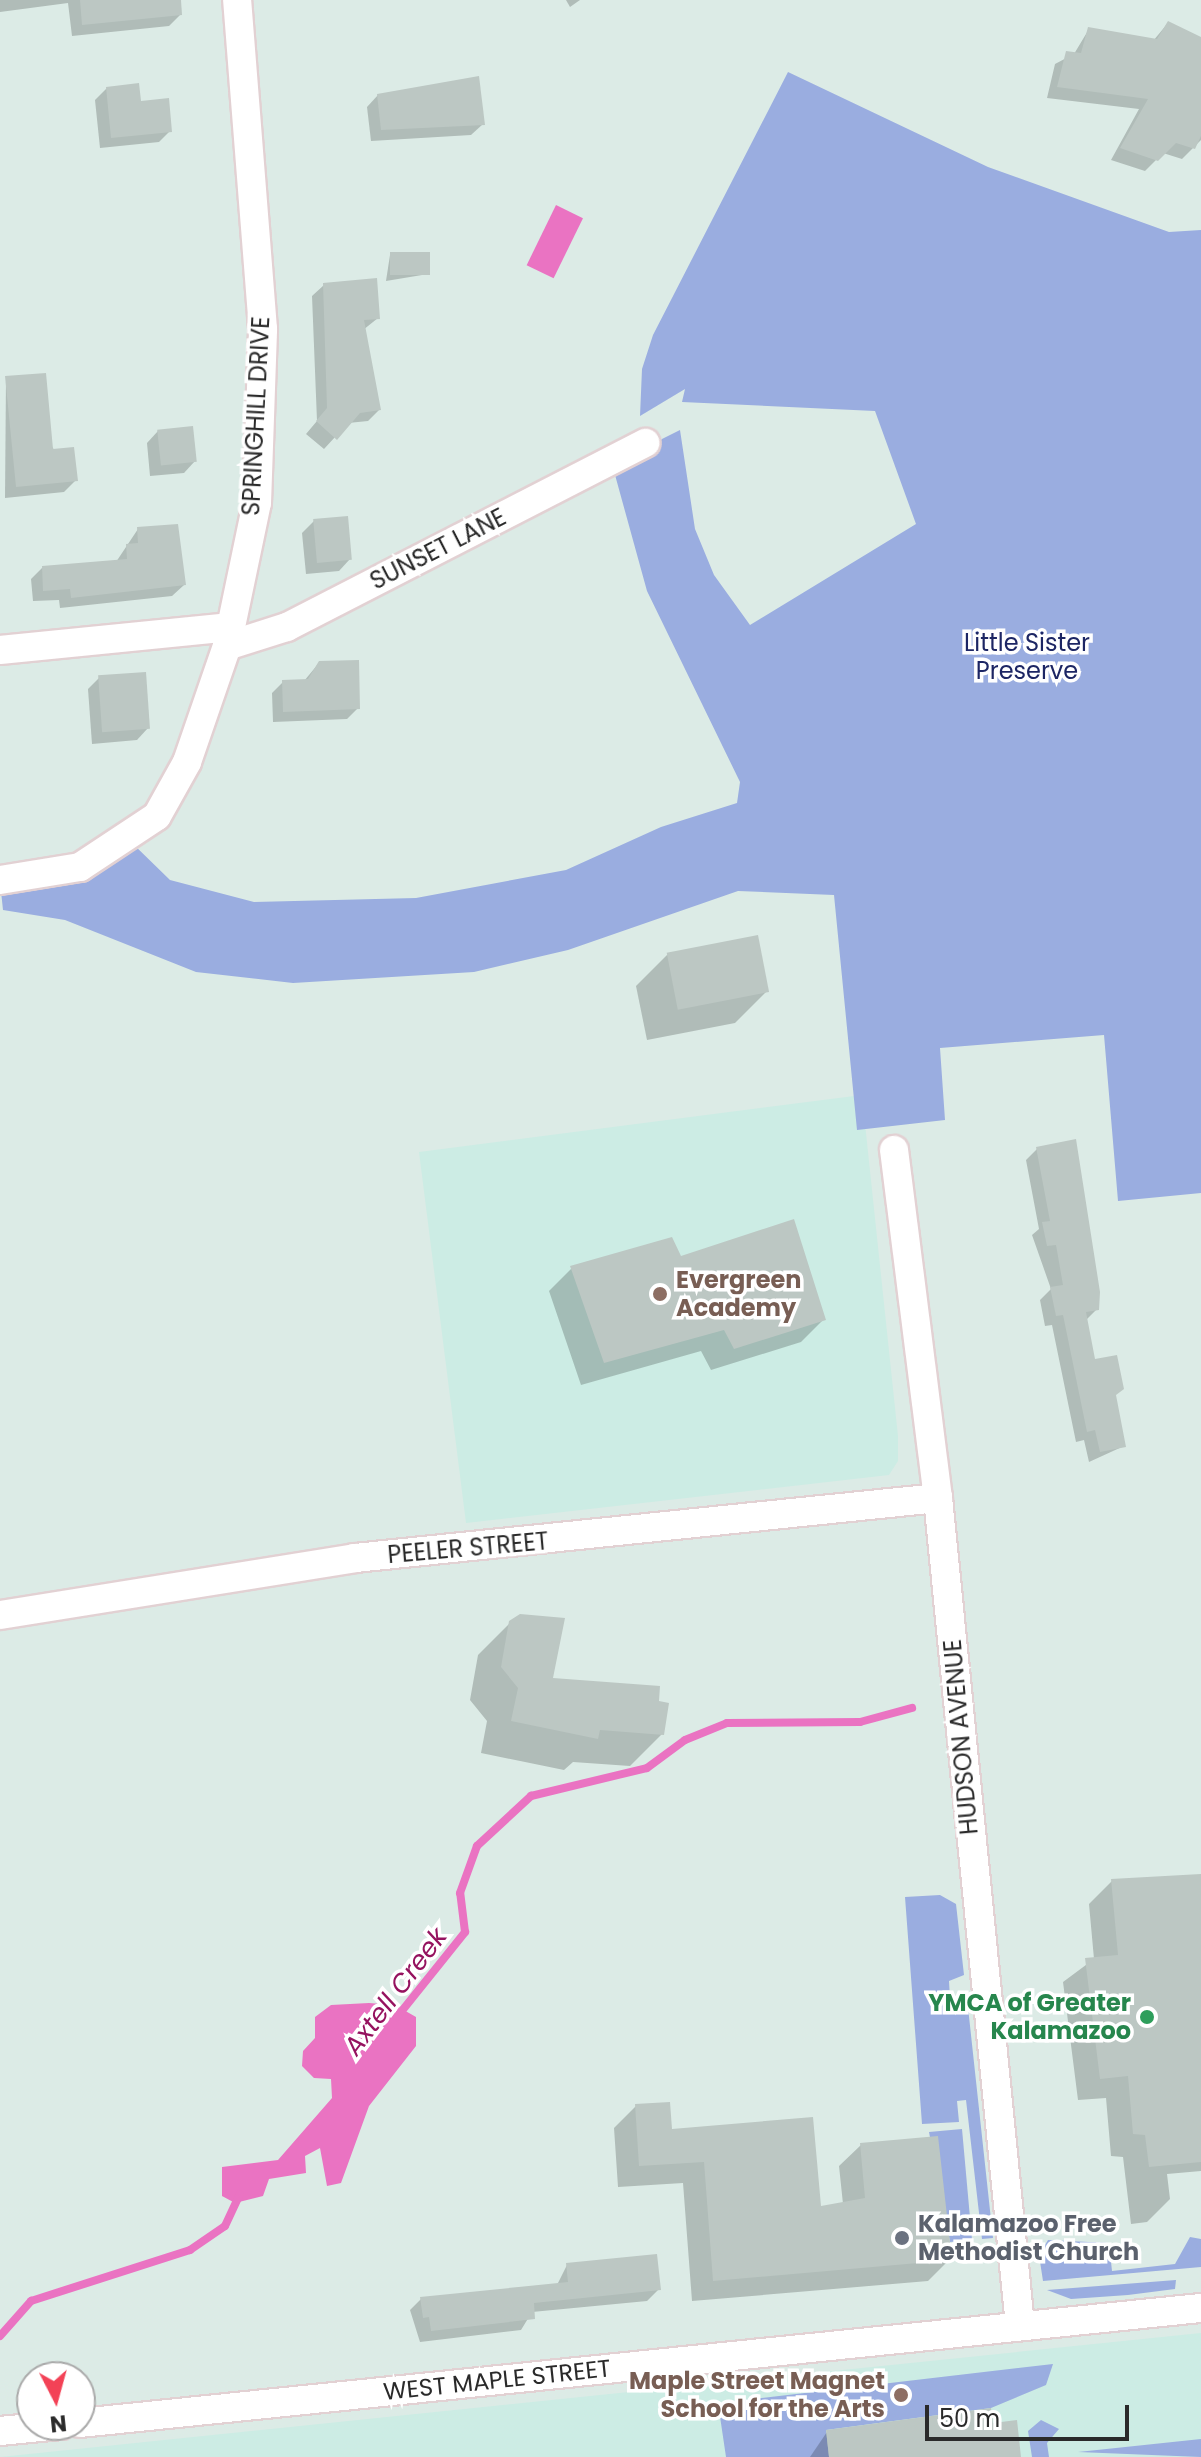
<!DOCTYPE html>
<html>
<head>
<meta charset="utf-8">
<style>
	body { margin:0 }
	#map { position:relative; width:1201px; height:2457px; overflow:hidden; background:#dcebe6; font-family:Poppins,sans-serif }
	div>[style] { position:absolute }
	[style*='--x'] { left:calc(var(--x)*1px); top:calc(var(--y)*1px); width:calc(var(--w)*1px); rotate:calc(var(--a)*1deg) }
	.education>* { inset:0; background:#ccece4 }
	.green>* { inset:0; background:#9aade0 }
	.water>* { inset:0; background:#ea73c2; transform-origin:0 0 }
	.shadow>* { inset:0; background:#0003 }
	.stream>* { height:8px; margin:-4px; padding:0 4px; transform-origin:4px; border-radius:4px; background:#ea73c2 }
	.building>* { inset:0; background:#bcc7c3; transform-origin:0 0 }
	.roads { filter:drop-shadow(2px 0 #e2d1d3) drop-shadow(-2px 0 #e2d1d3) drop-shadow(0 2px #e2d1d3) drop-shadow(0 -2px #e2d1d3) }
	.minor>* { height:28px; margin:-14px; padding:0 14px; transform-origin:14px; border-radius:14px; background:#fff }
	.dots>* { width:22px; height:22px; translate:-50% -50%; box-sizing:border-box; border:4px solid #fff; border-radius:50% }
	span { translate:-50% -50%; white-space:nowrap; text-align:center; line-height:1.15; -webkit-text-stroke:7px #fff; paint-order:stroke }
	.street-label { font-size:24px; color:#2a2a2a }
	.park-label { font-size:24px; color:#1d2664 }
	.education-label { font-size:24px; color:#785e54; font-weight:700 }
	.left { translate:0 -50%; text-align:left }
	.right { translate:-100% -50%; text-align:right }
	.leisure-label { font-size:24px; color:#27864d; font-weight:700 }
	.worship-label { font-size:24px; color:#5b616d; font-weight:700 }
	.water-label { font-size:26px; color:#95125f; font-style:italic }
	.north { position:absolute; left:16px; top:2361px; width:80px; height:80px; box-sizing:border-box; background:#fff; border:2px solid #aaa; border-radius:50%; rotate:174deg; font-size:22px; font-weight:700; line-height:32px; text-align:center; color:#2a2a2a }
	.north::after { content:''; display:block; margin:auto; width:28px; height:36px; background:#f34256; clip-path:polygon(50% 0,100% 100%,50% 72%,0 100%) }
	.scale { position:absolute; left:925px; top:2405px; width:204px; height:36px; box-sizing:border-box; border:4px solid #2a2a2a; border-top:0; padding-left:10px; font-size:24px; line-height:28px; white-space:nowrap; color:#2a2a2a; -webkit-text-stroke:6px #fff; paint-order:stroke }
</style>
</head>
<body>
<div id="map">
	<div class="education">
		<div style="clip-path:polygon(862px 1095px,898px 1436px,898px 1461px,889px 1475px,466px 1523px,419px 1152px)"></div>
		<div style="clip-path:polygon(1201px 2333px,1201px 2457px,0 2457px)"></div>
	</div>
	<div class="green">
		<div style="clip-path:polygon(788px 72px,988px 167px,1169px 232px,1201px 230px,1201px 1193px,1118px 1201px,1104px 1035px,940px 1048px,945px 1120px,857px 1130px,834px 895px,738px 891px,568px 950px,474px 972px,293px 983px,196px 972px,65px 920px,3px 910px,0 882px,130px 841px,170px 880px,254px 902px,416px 898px,566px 870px,661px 827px,737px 803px,740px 782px,647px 591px,612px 464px,680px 430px,695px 529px,714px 575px,750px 625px,916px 524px,875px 411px,682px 402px,685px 389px,640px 416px,642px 369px,653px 335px)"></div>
		<div style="clip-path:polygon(940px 1895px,956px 1904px,964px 1975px,949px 1981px,950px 1999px,967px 1998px,993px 2238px,982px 2239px,966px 2100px,957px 2101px,959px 2122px,922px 2124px,905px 1897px)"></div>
		<div style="clip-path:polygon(962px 2129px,972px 2240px,950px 2242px,929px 2132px)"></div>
		<div style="clip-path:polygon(1190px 2237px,1201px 2239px,1201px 2267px,1043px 2281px,1039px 2255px,1048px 2240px,1109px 2243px,1112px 2271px,1175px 2264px)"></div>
		<div style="clip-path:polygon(1176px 2280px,1175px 2289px,1128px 2295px,1071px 2299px,1047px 2290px)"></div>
		<div style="clip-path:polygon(1053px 2364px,1046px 2385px,991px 2408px,826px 2430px,829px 2457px,726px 2457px,718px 2403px)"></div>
		<div style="clip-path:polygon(1041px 2420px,1059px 2429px,1047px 2443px,1049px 2457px,1032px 2457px,1028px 2431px)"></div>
		<div style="clip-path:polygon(1201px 2439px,1201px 2457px,1078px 2452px)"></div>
	</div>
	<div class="water">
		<div style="left:556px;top:205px;width:30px;height:67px;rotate:26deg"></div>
		<div style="clip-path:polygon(369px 2003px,395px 2005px,416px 2017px,416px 2046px,369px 2106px,341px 2183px,327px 2186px,320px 2148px,305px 2156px,306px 2173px,269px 2179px,263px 2196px,235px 2203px,222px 2196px,222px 2167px,278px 2160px,332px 2098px,331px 2079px,314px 2078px,302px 2066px,303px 2051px,315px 2038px,315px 2017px,331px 2005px)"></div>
	</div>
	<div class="shadow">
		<div style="clip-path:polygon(0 0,178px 0,180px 15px,169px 26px,72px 36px,68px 3px,0 12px)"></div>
		<div style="clip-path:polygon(566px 0,580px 0,570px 7px)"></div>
		<div style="clip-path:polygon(1168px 23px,1201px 39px,1201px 140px,1182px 159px,1163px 153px,1145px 171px,1111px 160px,1139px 109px,1047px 98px,1055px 64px,1074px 54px,1089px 29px,1153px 41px)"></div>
		<div style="clip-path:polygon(107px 88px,139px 103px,170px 131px,159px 142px,100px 148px,95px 100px)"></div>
		<div style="clip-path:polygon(378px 95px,483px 124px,471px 135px,371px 141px,367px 107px)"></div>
		<div style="clip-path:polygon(390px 255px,428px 274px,386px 281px)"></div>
		<div style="clip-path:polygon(324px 285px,378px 318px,363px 330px,379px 410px,368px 421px,348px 423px,324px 449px,306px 434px,317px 421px,312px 296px)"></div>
		<div style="clip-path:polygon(6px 378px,75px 481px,64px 492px,5px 498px)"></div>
		<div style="clip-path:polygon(158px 431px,195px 461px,184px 473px,150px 476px,147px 443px)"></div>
		<div style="clip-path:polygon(314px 521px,350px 559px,339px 571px,306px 574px,302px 533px)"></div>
		<div style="clip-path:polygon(138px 529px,184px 585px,172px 596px,60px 608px,59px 600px,33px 601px,31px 579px,42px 568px,116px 562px)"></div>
		<div style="clip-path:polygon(319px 663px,358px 708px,347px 719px,273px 722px,272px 693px,283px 682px,304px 681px)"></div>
		<div style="clip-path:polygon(99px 678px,148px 728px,137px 740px,92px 744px,88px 689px)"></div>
		<div style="clip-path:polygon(668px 954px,767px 991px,735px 1023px,647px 1040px,636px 986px)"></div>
		<div style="clip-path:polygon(1037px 1149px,1097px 1309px,1086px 1320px,1094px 1362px,1114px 1396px,1124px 1446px,1089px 1462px,1084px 1440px,1076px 1442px,1052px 1325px,1045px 1326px,1040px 1300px,1051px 1289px,1032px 1235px,1039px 1229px,1026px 1160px)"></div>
		<div style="clip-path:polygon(680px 1258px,824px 1319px,801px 1342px,711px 1370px,701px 1351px,581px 1385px,549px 1291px,572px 1268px)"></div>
		<div style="clip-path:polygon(510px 1623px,551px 1680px,657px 1703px,662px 1734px,630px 1766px,573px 1762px,564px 1770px,481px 1753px,487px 1721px,470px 1700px,478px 1655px)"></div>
		<div style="clip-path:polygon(1201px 1876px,1201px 2171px,1167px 2174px,1170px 2199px,1147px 2222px,1131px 2224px,1123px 2157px,1111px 2156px,1106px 2098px,1078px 2100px,1063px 1982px,1094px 1959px,1089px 1904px,1112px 1881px)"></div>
		<div style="clip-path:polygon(636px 2106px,670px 2131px,819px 2208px,843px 2204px,839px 2166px,861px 2145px,950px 2259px,928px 2281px,692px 2301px,683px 2183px,618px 2187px,614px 2128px)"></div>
		<div style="clip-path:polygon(567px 2265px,658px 2290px,647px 2301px,532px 2312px,521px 2330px,420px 2342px,410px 2310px,421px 2299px,557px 2285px)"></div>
		<div style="clip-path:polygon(992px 2425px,1019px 2457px,810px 2457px,827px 2432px)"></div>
	</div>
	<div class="stream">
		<div style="--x:397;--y:2017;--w:109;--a:-51.3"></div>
		<div style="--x:465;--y:1932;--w:39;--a:-97"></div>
		<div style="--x:460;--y:1893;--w:50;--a:-70.1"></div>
		<div style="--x:477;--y:1846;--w:74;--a:-42.8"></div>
		<div style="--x:531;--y:1796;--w:119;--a:-13.6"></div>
		<div style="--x:647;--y:1768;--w:47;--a:-36.4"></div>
		<div style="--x:685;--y:1740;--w:45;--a:-22"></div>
		<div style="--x:727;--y:1723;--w:133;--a:-0.4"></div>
		<div style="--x:860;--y:1722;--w:54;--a:-15.1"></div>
		<div style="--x:0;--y:2336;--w:47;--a:-48.5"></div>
		<div style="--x:31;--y:2301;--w:167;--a:-17.8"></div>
		<div style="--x:190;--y:2250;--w:42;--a:-34.4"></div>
		<div style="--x:225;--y:2226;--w:35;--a:-65"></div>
	</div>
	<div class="building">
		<div style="clip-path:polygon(80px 0,181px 0,182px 15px,82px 25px)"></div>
		<div style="clip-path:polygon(1168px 21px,1201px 37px,1201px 136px,1195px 149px,1176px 143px,1158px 161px,1120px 148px,1148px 99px,1057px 87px,1066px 51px,1081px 53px,1088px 27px,1157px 39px)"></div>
		<div style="clip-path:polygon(479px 76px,485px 125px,381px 130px,377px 94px)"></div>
		<div style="clip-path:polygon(139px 83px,141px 101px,169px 98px,172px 132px,111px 138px,106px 87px)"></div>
		<div style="left:430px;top:252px;width:23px;height:40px;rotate:90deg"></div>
		<div style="clip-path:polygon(377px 278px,380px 319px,364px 320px,381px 410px,360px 413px,337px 440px,316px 421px,327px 408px,323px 283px)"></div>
		<div style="clip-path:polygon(46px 373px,53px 449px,74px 447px,78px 481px,16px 487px,5px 376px)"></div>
		<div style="left:193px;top:426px;width:36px;height:36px;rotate:84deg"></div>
		<div style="left:348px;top:516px;width:44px;height:35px;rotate:85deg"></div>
		<div style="clip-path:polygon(178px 524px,186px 585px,71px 598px,70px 589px,43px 591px,42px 566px,127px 559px,126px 544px,138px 543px,137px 527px)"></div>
		<div style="clip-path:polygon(359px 660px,360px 709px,283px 712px,282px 680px,308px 679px,319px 661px)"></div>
		<div style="left:146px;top:672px;width:57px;height:48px;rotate:86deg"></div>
		<div style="left:758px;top:935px;width:58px;height:93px;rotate:79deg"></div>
		<div style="clip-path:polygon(1076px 1139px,1100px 1292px,1099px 1310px,1086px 1312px,1095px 1359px,1117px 1355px,1124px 1389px,1116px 1395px,1126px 1447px,1100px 1452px,1095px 1430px,1087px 1432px,1063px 1315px,1056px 1316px,1050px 1287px,1063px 1285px,1056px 1245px,1047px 1246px,1042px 1222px,1050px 1221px,1036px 1147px)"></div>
		<div style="clip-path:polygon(794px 1219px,826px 1320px,734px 1349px,724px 1330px,604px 1363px,570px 1266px,672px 1237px,681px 1256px)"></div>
		<div style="clip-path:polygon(520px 1614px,565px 1618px,553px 1678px,660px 1686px,659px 1701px,669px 1703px,664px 1735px,600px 1730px,598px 1739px,511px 1721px,518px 1688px,501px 1667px,509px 1621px)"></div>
		<div style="clip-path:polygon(1201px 1874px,1201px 2162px,1149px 2167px,1145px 2135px,1133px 2134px,1128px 2076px,1100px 2079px,1085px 1958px,1118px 1955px,1111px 1879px)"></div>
		<div style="clip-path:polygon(670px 2102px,672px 2129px,813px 2117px,821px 2206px,865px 2198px,860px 2143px,938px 2136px,952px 2260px,713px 2281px,704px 2162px,639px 2166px,635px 2104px)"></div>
		<div style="clip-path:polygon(657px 2254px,661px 2290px,534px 2303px,535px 2319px,431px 2331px,429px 2317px,423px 2318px,420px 2297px,568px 2282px,566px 2263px)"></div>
		<div style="clip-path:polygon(991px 2408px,993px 2423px,1017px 2420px,1021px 2457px,829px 2457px,826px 2430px)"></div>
	</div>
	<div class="roads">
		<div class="minor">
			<div style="--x:227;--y:646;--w:63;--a:-17.6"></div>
			<div style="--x:287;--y:627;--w:403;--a:-27.2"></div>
			<div style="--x:0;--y:650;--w:232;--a:-5.7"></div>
			<div style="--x:0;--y:880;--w:81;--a:-9.2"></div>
			<div style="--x:80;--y:867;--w:92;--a:-33.5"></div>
			<div style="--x:157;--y:816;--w:62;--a:-60.9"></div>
			<div style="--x:187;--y:762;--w:123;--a:-71"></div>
			<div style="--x:227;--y:646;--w:146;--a:-78.2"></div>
			<div style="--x:257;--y:503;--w:174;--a:-88"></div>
			<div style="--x:263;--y:329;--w:330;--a:-94.5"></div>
			<div style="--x:894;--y:1150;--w:351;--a:82.8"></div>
			<div style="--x:938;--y:1498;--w:831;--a:84.34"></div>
			<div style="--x:0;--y:1615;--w:360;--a:-9.1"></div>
			<div style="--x:355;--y:1558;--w:586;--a:-5.88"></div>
			<div style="--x:80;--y:2423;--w:1127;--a:-5.86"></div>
			<div style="--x:0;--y:2431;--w:61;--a:-5.6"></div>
		</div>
	</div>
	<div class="dots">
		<div style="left:660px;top:1294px;background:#8d6e63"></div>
		<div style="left:1147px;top:2017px;background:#2e9e5b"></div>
		<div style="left:902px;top:2238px;background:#6b7280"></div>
		<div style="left:901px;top:2395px;background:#8d6e63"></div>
	</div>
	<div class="street-label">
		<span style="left:256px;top:416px;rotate:-87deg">SPRINGHILL DRIVE</span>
		<span style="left:438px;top:549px;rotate:-27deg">SUNSET LANE</span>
		<span style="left:468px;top:1548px;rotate:-5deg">PEELER STREET</span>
		<span style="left:961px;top:1737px;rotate:-95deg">HUDSON AVENUE</span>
		<span style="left:497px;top:2380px;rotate:-6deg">WEST MAPLE STREET</span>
	</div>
	<div class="park-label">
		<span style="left:1027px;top:657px">Little Sister<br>Preserve</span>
	</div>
	<div class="education-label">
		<span class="left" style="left:676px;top:1294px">Evergreen<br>Academy</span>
		<span class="right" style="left:885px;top:2395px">Maple Street Magnet<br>School for the Arts</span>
	</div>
	<div class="leisure-label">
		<span class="right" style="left:1131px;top:2017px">YMCA of Greater<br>Kalamazoo</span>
	</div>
	<div class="worship-label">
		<span class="left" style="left:918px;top:2238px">Kalamazoo Free<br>Methodist Church</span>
	</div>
	<div class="water-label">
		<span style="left:396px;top:1992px;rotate:-53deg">Axtell Creek</span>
	</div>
	<div class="north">N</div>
	<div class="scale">50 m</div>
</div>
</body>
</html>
